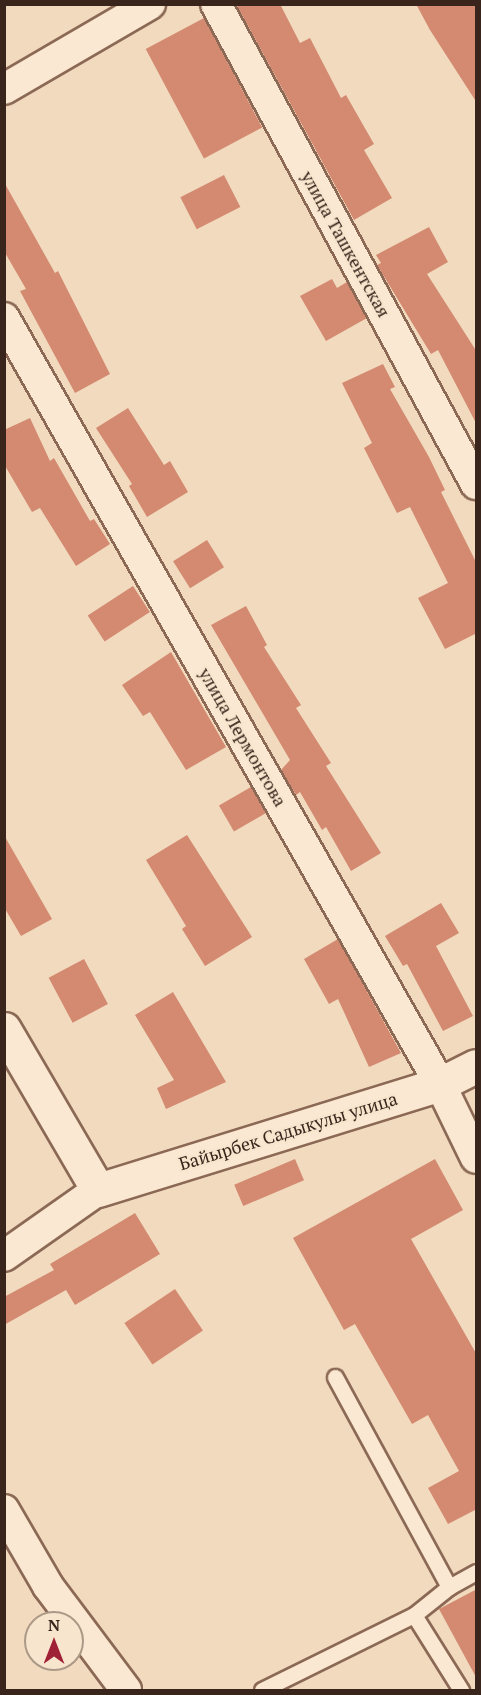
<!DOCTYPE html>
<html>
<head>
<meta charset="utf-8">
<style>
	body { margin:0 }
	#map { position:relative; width:481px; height:1695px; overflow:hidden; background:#f1dabe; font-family:"PT Serif",serif }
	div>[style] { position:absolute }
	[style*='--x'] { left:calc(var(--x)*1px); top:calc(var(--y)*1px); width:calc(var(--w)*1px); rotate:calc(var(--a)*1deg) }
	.building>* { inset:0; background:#d38a71; transform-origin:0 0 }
	.roads { filter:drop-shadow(2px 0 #8b6955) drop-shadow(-2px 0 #8b6955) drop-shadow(0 2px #8b6955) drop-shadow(0 -2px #8b6955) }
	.service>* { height:15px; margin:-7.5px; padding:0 7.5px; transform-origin:7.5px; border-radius:7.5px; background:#fbe8d2 }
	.minor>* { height:30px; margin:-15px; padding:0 15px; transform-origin:15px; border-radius:15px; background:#fbe8d2 }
	.tertiary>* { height:33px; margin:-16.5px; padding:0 16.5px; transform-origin:16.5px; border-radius:16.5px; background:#fbe8d2 }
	span { translate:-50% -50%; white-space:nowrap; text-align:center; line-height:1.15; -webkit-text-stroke:4.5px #f8e5ce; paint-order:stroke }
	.street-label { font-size:18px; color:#39251b }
	.frame { position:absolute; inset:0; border:6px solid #39251b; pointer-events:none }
	.north { position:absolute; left:24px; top:1611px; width:60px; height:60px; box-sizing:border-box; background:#f8e5ce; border:2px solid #ac9886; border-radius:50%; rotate:0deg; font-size:16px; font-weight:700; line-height:24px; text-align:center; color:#39251b }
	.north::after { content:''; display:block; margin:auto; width:21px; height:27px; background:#9f2135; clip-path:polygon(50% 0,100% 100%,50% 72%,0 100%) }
</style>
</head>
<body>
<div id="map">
	<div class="building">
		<div style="clip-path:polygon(236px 4px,280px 4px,300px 43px,310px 38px,341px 98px,346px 95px,374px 144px,364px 150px,392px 198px,354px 220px)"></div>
		<div style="clip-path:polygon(416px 4px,477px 4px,477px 103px,430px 30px)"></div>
		<div style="left:204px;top:18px;width:124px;height:66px;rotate:62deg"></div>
		<div style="left:224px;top:175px;width:36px;height:49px;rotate:63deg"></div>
		<div style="clip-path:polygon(4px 182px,55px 273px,58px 271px,110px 374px,75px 393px,20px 291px,26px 289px,4px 251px)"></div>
		<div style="clip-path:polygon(429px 227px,448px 262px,427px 274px,477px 352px,477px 425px,438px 350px,431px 354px,377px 265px,381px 263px,376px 255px)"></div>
		<div style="clip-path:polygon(332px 279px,337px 288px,347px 282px,367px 318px,326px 341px,300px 296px)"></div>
		<div style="clip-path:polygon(383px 364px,395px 387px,390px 389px,429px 457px,445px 490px,441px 492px,477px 564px,477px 633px,445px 649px,418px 598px,448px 583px,410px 507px,397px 513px,364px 448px,372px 443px,342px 383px)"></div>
		<div style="clip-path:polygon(128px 408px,164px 465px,170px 461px,188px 492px,147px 517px,129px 486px,132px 484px,96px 428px)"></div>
		<div style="clip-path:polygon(30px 418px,50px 461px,54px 458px,90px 521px,94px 519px,110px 544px,76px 566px,40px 508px,32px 512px,4px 464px,4px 430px)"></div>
		<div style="left:207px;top:540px;width:32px;height:40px;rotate:58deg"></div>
		<div style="left:133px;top:586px;width:31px;height:54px;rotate:57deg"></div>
		<div style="clip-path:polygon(246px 606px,267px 645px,264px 647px,301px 705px,296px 708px,331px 763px,326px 766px,381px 853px,351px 871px,326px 827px,322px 830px,300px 792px,296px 795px,281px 770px,290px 760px,211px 625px)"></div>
		<div style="clip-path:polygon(171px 652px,226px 747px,186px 770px,150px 712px,143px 716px,122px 685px)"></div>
		<div style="left:251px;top:787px;width:30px;height:37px;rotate:60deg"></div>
		<div style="clip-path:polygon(4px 835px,52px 919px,21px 936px,4px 907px)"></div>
		<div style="clip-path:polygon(187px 835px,252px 937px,205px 966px,182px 929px,186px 926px,146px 860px)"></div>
		<div style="clip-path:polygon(441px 903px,459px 933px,436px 946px,473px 1016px,443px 1031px,407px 964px,403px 966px,385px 936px)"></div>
		<div style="clip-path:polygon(338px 939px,401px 1053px,369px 1067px,338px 999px,329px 1004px,304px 959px)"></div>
		<div style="left:84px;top:959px;width:51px;height:40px;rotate:62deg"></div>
		<div style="clip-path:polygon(173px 992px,226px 1082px,166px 1109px,157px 1088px,174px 1080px,135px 1015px)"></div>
		<div style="left:295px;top:1159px;width:23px;height:66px;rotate:67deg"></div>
		<div style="clip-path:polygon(435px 1159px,463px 1210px,411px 1239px,477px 1355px,477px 1509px,448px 1524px,428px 1488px,459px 1471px,428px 1415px,412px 1424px,355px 1324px,344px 1330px,293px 1238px)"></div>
		<div style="clip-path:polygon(135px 1213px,160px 1254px,75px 1305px,66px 1290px,4px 1325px,4px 1297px,54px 1270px,50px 1264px)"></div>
		<div style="left:175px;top:1289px;width:50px;height:61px;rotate:56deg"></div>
		<div style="clip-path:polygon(477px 1589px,477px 1679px,439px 1609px)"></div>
	</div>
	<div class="roads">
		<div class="service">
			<div style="--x:335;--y:1377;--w:239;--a:61.5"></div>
			<div style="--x:414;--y:1615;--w:89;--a:57.9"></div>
			<div style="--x:262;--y:1690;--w:169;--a:-26.3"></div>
			<div style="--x:414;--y:1615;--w:45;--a:-38.7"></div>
			<div style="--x:449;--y:1587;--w:31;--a:-29"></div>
		</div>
		<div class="minor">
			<div style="--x:216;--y:4;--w:546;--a:61.56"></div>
			<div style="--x:4;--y:89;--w:169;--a:-30.2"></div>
			<div style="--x:4;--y:318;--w:881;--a:60.35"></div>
			<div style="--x:440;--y:1084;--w:82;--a:64.1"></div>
			<div style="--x:4;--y:1256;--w:115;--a:-35.1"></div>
			<div style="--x:4;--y:1510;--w:88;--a:59.9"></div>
			<div style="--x:48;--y:1586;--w:130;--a:53.1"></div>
		</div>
		<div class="tertiary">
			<div style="--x:4;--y:1029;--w:186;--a:59.7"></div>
			<div style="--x:98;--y:1190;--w:358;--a:-17.2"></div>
			<div style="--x:440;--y:1084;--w:40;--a:-26.6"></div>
		</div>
	</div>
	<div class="street-label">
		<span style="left:346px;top:244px;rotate:61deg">улица Ташкентская</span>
		<span style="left:243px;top:737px;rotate:60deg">улица Лермонтова</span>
		<span style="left:288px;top:1131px;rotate:-17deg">Байырбек Садыкулы улица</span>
	</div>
	<div class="frame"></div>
	<div class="north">N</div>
</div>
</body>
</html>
